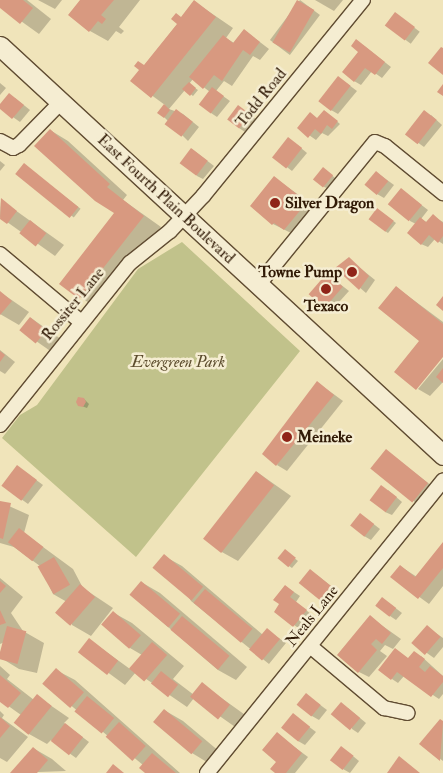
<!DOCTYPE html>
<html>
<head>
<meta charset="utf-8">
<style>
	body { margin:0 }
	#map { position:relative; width:443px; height:773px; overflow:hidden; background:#f0e4ba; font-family:"IM FELL Double Pica",serif }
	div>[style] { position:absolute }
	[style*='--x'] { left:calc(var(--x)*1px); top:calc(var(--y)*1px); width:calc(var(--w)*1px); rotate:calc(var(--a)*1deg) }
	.green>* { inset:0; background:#c1c28b }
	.shadow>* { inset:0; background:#0003; transform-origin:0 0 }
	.building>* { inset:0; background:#d89980; transform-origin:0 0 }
	.roads { filter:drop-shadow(1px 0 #604c32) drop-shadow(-1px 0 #604c32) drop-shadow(0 1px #604c32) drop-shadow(0 -1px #604c32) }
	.minor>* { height:14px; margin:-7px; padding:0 7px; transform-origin:7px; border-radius:7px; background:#f5edd2 }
	.secondary>* { height:19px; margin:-9.5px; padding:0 9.5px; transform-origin:9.5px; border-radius:9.5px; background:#f5edd2 }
	.dots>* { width:14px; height:14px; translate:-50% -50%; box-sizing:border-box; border:2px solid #f5edd2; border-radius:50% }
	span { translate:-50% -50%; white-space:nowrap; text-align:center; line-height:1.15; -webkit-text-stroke:5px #f5edd2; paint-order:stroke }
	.street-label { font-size:16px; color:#301905 }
	.poi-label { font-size:16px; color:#301905; font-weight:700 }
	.left { translate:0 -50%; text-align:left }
	.right { translate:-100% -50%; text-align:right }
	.park-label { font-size:16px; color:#5c4c2d; font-style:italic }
</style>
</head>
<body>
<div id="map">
	<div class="green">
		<div style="clip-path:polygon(182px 242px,300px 351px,136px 557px,2px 438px,20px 415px,37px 405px,138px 269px)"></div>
	</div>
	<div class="shadow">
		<div style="clip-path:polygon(0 0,27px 0,51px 19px,39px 34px,0 6px)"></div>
		<div style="clip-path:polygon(38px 0,62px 0,55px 9px)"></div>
		<div style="clip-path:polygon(81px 0,140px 0,119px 27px,124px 31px,121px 34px,116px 31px,108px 41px,90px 31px)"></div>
		<div style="left:300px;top:0;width:25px;height:50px;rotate:37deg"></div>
		<div style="clip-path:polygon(315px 0,343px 0,334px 11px)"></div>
		<div style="clip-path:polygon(195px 2px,233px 28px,226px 38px,234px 43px,244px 30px,269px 49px,260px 60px,253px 56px,232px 86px,224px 81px,216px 91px,230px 101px,217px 117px,211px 113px,210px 92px,193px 79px,189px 84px,198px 90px,193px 96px,185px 90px,169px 109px,183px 114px,199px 127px,188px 141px,159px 112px,165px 105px,132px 81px)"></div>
		<div style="left:395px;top:13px;width:31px;height:15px;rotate:37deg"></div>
		<div style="clip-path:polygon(363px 45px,391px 67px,382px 78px,372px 71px,361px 85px,354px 81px)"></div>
		<div style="clip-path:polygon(345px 82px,357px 91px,338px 114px,331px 110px)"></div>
		<div style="clip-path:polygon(0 83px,6px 88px,0 95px)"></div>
		<div style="clip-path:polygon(15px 98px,30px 110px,20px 122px,0 108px)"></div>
		<div style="clip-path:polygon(238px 106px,256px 119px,245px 132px,239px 128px)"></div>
		<div style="clip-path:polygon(327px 113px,340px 124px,328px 136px,322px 133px,316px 140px,299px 128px,310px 114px,318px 119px)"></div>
		<div style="clip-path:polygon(431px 115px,442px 125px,424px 147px,406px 134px)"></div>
		<div style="clip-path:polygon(50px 130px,68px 141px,127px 195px,123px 200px,161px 227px,98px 309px,61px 284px,116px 213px)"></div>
		<div style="clip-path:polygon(295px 143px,307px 153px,292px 171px,274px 157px)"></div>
		<div style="clip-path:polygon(192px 149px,214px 166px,203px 179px,197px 176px)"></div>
		<div style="clip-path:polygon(0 161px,5px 165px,0 171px)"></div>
		<div style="left:27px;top:167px;width:68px;height:11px;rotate:38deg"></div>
		<div style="clip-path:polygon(326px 170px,335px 178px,327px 188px,324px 187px)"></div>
		<div style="clip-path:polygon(376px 172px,394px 185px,384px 198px,377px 194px)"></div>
		<div style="clip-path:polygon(275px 178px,307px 201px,303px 206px,312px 213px,295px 235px,273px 224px)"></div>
		<div style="clip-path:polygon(402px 190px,428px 210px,421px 219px,428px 223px,433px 216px,443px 222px,443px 244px,435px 239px,428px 247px,421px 244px,416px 224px,410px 221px)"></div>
		<div style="clip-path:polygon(1px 200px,64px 245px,55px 256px,0 217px)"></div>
		<div style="clip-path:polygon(380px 211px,396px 223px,388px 233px,385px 231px)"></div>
		<div style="clip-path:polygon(349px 259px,375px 280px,366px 293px,337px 268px)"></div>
		<div style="clip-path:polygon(327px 274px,349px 291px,331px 311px,324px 307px)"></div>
		<div style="clip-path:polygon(396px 287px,443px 322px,443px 355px,421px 341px)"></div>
		<div style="clip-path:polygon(0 292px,29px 312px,19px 325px,0 314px)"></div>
		<div style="left:31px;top:318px;width:40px;height:16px;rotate:35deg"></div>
		<div style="clip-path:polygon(0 350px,15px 362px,5px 374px,0 371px)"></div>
		<div style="clip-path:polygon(443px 359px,443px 382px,430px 396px,418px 389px)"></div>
		<div style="clip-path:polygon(317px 382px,343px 401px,287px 471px,277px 465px)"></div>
		<div style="clip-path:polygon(84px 399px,89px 404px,87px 408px,79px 405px)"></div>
		<div style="left:387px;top:451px;width:63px;height:23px;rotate:38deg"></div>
		<div style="clip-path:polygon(24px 471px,43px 485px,28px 504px,3px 486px)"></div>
		<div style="clip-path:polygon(257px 472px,291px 496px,238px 561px,220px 551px)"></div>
		<div style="clip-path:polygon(388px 490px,402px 502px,392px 515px,385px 512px)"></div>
		<div style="clip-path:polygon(0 502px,29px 515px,24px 533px,73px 569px,83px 588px,113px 608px,91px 636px,72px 625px,67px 602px,53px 594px,40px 566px,14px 547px,0 543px)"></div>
		<div style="clip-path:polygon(367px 519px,380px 529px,371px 540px,364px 536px)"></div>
		<div style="clip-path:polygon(443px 544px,443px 586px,429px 604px,392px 577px,400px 566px,417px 577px)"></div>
		<div style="clip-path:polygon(288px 553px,298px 561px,292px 568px,289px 566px)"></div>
		<div style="clip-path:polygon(164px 556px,182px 566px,263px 635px,267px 630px,286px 643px,269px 664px,191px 601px)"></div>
		<div style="clip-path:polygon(317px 575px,336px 590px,327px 602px,320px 599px)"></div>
		<div style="clip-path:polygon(0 578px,23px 597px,11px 613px,23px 631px,44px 643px,37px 673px,19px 669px,1px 658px,5px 642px,0 644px)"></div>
		<div style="clip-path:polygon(141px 582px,160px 593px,247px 667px,236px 680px,218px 670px,131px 595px)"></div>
		<div style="clip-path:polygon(285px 586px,300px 596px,296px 602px,312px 615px,301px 630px,275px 611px,281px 604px)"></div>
		<div style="clip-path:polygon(389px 603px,402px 613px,396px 620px,390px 616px)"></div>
		<div style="clip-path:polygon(114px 613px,132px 623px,184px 666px,173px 679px,194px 695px,202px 684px,248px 717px,238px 729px,194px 698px,187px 707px,136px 672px,125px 685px,80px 652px,90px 640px,130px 669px,142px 655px,130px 648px)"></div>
		<div style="clip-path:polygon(370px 617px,401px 639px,393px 649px,409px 659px,421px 656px,443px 676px,443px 694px,439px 699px,404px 676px,398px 683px,392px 679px,395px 650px,385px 645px,380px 651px,387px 656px,369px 677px,359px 672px)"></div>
		<div style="clip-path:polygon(427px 627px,443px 638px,443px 647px,434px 658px,414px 644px)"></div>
		<div style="clip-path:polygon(0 666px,10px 675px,7px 679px,34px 700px,37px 696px,69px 718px,64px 723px,89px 742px,76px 758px,51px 740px,47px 744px,29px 734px,21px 715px,0 700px)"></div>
		<div style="clip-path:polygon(56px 670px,75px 680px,180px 773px,147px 773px,143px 765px,45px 684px)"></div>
		<div style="clip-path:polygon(307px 695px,327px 710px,319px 720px,312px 716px)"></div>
		<div style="clip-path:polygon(348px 708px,366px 723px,358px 733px,352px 729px)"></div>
		<div style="clip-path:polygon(164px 710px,183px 721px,220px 752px,210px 764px,192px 753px,155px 722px)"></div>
		<div style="clip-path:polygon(0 711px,4px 715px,2px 718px,28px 737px,7px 762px,0 758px)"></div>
		<div style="clip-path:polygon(299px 719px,316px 732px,305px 745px,298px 741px)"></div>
		<div style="clip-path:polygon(440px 720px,443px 722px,443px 761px,421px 744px)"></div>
		<div style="clip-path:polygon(277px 734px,308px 757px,295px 773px,277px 773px)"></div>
		<div style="clip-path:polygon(33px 748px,52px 759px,66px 771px,12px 773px)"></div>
		<div style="clip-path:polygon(348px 752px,359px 761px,350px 773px,343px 769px)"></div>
	</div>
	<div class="building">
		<div style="clip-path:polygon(0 0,23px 0,33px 8px,20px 24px,0 8px)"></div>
		<div style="clip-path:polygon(80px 0,114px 0,101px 15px,106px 19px,102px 24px,98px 21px,89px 32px,68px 15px)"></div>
		<div style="clip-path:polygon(194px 0,216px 17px,151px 98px,130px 81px,139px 70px,134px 66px,138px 61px,144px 65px,177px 24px,171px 19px,176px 13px,181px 17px)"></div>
		<div style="left:297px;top:0;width:20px;height:49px;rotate:30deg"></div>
		<div style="left:395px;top:12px;width:25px;height:17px;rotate:37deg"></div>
		<div style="clip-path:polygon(244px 29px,260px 42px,250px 55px,243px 50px,222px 81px,214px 75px,203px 89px,189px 77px,223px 35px,233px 43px)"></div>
		<div style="clip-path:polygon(356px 39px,385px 62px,375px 75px,365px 68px,354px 82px,342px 72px,358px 52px,351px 46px)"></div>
		<div style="clip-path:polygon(441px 47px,443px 48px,443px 75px,428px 63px)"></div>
		<div style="left:338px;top:76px;width:16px;height:32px;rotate:38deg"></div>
		<div style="clip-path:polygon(189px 82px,196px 88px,190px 96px,182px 89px)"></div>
		<div style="clip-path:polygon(443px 84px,443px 96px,437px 92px)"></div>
		<div style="left:212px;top:87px;width:15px;height:22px;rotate:37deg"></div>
		<div style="clip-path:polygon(9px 93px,24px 105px,12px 119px,0 109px,0 104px)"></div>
		<div style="clip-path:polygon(164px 104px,170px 110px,164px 118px,157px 113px)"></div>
		<div style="left:238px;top:105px;width:15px;height:18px;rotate:37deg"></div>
		<div style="left:176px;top:109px;width:21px;height:19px;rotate:37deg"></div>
		<div style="clip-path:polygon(324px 110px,338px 121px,332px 129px,327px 125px,321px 134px,315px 129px,308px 138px,297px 128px,310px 112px,317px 118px)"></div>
		<div style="left:424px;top:110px;width:16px;height:31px;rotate:38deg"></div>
		<div style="clip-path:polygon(50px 129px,110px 184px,107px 187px,144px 216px,79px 299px,59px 284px,114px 213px,95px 201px,34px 146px)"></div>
		<div style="left:288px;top:137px;width:18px;height:26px;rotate:38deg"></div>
		<div style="left:191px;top:148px;width:21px;height:19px;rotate:37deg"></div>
		<div style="left:24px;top:163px;width:70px;height:14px;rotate:39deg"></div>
		<div style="left:323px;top:167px;width:13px;height:16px;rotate:39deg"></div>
		<div style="left:376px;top:171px;width:16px;height:18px;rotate:40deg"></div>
		<div style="clip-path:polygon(274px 176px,298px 195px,294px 199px,303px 207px,284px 230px,274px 223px,272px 225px,250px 206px)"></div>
		<div style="left:401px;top:188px;width:27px;height:21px;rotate:39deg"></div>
		<div style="clip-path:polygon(1px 198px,17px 211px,7px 224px,0 219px)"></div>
		<div style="left:377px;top:208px;width:21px;height:14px;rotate:37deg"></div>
		<div style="clip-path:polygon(433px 214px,443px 223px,443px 236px,438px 243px,429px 235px,421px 245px,407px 233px,420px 217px,426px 222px)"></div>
		<div style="left:30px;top:220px;width:21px;height:17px;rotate:39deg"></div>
		<div style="clip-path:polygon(349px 257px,369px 276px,359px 290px,335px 268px)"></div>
		<div style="left:327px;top:273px;width:21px;height:28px;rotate:41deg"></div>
		<div style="clip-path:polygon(396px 286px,443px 324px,443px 357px,416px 390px,394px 372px,419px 341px,378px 308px)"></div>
		<div style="clip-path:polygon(0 291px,12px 301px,0 315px)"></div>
		<div style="clip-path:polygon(443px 296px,443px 311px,436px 305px)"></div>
		<div style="left:30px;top:317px;width:21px;height:17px;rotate:39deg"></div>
		<div style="clip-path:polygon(0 351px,5px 355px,0 362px)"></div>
		<div style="clip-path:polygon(443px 368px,443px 383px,436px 377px)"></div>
		<div style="clip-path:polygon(317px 381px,334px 395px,276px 466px,262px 454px)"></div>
		<div style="clip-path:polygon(78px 397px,84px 398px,86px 402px,83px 407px,78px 406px,76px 402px)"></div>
		<div style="left:386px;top:449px;width:54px;height:25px;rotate:39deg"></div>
		<div style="left:17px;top:465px;width:25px;height:26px;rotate:37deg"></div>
		<div style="left:256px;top:471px;width:23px;height:86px;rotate:38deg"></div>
		<div style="left:381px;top:485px;width:20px;height:19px;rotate:37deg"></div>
		<div style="clip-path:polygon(0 501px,11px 503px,3px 539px,0 538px)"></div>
		<div style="left:360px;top:513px;width:18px;height:16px;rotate:38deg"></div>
		<div style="left:19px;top:528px;width:31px;height:18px;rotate:38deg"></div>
		<div style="clip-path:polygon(443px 542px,443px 568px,418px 599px,390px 577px,400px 565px,415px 577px)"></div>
		<div style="left:285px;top:549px;width:14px;height:12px;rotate:39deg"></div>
		<div style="left:164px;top:554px;width:51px;height:18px;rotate:40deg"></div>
		<div style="left:54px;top:557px;width:32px;height:19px;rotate:60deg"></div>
		<div style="left:310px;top:569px;width:27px;height:18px;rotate:39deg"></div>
		<div style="clip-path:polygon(0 581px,6px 586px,0 593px)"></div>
		<div style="left:141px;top:581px;width:51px;height:18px;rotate:40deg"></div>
		<div style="left:80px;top:584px;width:20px;height:38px;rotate:41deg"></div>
		<div style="clip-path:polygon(285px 585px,294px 592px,290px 597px,307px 610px,293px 627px,274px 612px,279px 604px,273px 600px)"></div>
		<div style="left:205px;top:589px;width:62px;height:18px;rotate:40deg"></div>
		<div style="left:382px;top:597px;width:18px;height:11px;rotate:38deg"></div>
		<div style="clip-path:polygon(0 610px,6px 623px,0 625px)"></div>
		<div style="left:113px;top:611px;width:37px;height:18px;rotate:41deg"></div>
		<div style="clip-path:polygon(370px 615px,391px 633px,382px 644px,376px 639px,371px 644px,377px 650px,358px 673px,337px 655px)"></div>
		<div style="left:182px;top:616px;width:62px;height:18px;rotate:40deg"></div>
		<div style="left:427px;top:625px;width:18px;height:24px;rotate:41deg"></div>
		<div style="left:7px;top:626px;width:20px;height:34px;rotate:15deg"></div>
		<div style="left:267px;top:628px;width:17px;height:28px;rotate:40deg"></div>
		<div style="left:89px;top:638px;width:37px;height:18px;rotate:38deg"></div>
		<div style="left:152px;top:642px;width:20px;height:35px;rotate:41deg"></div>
		<div style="clip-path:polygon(395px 648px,408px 658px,414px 651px,425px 659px,419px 667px,425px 672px,430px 666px,443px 676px,443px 682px,431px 697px,397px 672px,391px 680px,378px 670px)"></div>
		<div style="left:56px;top:668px;width:37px;height:21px;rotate:41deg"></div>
		<div style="left:161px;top:671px;width:22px;height:16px;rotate:39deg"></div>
		<div style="clip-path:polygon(0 675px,21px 693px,8px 708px,0 702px)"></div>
		<div style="left:202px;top:682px;width:36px;height:19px;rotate:39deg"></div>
		<div style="left:306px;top:693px;width:19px;height:15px;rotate:39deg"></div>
		<div style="left:37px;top:694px;width:19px;height:37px;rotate:39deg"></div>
		<div style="left:87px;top:696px;width:35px;height:20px;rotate:39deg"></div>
		<div style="left:341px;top:702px;width:25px;height:16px;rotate:40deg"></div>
		<div style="left:164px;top:709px;width:50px;height:17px;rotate:40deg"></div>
		<div style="left:293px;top:713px;width:22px;height:19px;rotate:39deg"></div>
		<div style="clip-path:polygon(0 717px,10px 726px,0 738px)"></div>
		<div style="clip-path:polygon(440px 719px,443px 721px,440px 761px,419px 744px)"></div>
		<div style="left:119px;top:722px;width:36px;height:20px;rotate:42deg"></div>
		<div style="left:65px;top:723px;width:23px;height:23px;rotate:38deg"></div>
		<div style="clip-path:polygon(277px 732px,302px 753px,286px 773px,275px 773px,270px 769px,276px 762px,262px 750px)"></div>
		<div style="left:341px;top:746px;width:16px;height:18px;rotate:38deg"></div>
		<div style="clip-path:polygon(33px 747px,48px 760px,37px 773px,10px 773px)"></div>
		<div style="clip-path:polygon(152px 753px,176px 773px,145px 773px,139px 768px)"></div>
		<div style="clip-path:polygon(399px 756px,420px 773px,387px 773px)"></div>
		<div style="clip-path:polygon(113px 764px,124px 773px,106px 773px)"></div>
	</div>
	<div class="roads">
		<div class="minor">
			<div style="--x:0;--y:141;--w:15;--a:28"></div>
			<div style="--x:13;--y:148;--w:7;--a:-27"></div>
			<div style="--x:19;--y:145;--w:60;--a:-45.7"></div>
			<div style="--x:0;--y:254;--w:106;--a:40"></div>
			<div style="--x:259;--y:284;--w:183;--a:-50.8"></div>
			<div style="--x:375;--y:142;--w:11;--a:22"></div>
			<div style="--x:385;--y:146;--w:75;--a:39"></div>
			<div style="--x:0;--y:425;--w:208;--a:-51.3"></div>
			<div style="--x:130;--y:263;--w:51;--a:-38.7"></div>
			<div style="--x:170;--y:231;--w:48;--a:-46.7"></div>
			<div style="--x:203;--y:196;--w:253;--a:-50.8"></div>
			<div style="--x:310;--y:646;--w:97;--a:40"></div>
			<div style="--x:384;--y:708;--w:24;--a:12"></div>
			<div style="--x:207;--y:773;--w:376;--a:-51.1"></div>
		</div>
		<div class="secondary">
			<div style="--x:0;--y:46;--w:603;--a:42.71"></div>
		</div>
	</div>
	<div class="dots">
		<div style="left:275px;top:203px;background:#8f2418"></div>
		<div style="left:352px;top:272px;background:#8f2418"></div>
		<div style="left:326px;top:289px;background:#8f2418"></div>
		<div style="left:287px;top:437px;background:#8f2418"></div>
	</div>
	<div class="street-label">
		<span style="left:261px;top:98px;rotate:-51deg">Todd Road</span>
		<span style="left:166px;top:199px;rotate:43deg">East Fourth Plain Boulevard</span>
		<span style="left:73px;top:304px;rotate:-51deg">Rossiter Lane</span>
		<span style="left:312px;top:616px;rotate:-51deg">Neals Lane</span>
	</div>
	<div class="poi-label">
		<span class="left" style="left:285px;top:203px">Silver Dragon</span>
		<span class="right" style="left:342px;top:272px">Towne Pump</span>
		<span style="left:326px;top:306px">Texaco</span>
		<span class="left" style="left:297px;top:437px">Meineke</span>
	</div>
	<div class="park-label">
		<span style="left:178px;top:362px">Evergreen Park</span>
	</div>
</div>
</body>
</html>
